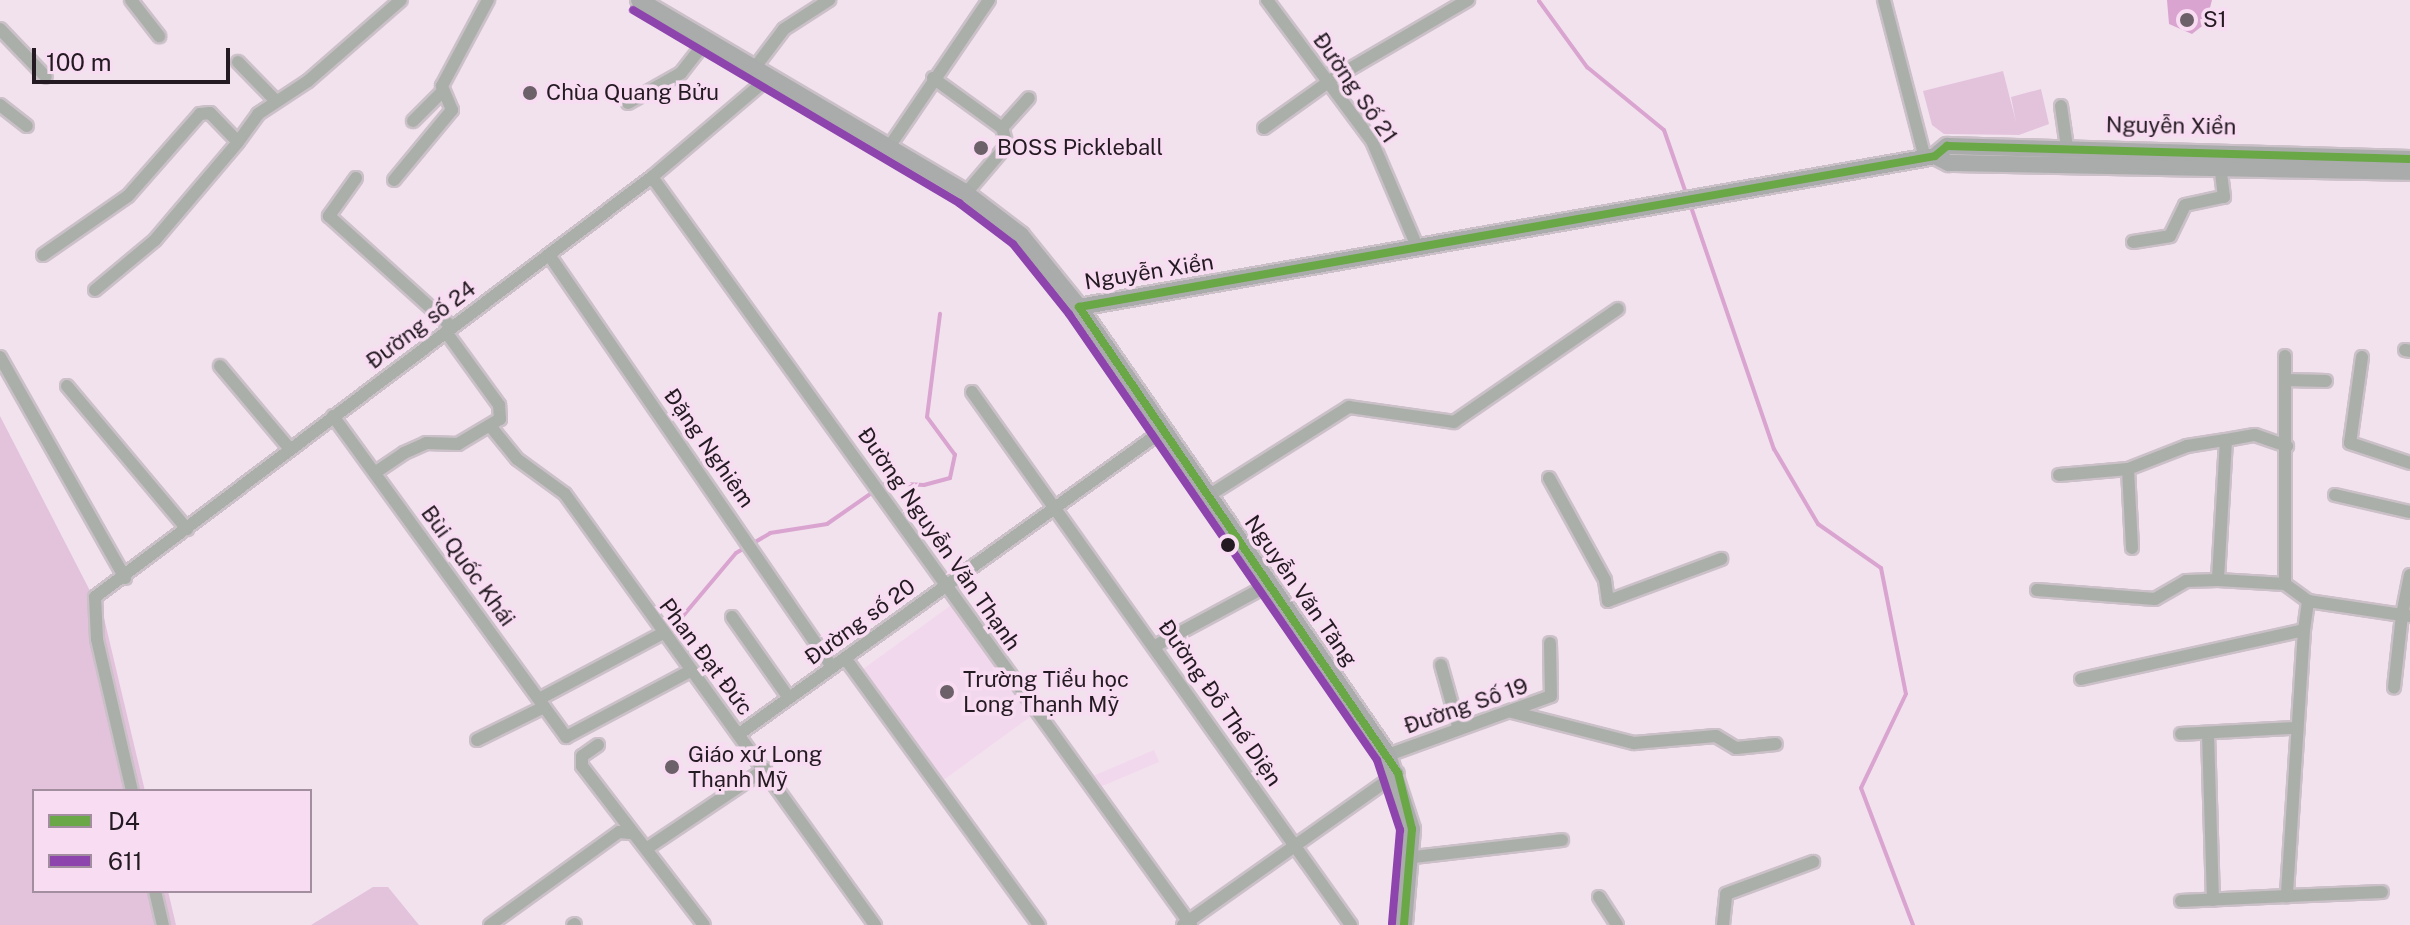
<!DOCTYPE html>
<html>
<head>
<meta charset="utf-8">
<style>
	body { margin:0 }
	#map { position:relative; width:2410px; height:925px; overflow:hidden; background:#f2e2ee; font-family:"Public Sans",sans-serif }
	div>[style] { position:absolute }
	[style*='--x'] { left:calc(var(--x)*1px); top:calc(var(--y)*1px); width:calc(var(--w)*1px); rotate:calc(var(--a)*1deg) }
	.built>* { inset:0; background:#f2d8ec; transform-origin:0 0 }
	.green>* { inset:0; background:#e3c3dc }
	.water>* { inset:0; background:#daa4d0 }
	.stream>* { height:4px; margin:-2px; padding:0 2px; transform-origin:2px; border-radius:2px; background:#daa4d0 }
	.roads { filter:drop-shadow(2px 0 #cbc0c8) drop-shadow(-2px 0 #cbc0c8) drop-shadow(0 2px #cbc0c8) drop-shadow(0 -2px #cbc0c8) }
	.minor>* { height:12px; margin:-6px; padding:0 6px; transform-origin:6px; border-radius:6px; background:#abafaa }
	.secondary>* { height:16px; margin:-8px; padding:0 8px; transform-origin:8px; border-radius:8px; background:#a9acaa }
	.bus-1>* { height:8px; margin:-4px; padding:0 4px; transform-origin:4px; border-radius:4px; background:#6aa747 }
	.bus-2>* { height:8px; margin:-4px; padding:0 4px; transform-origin:4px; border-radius:4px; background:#8e44ad }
	.dots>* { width:22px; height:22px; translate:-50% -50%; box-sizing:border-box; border:4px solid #f8dcf2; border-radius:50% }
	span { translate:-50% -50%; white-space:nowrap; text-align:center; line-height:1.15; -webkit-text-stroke:7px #f8dcf2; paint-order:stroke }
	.poi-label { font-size:22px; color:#241a22 }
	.left { translate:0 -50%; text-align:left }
	.street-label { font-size:22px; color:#241a22 }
	.legend { position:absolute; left:32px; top:789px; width:280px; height:104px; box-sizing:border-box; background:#f8dcf2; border:2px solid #a38e9f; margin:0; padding:10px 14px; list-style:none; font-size:24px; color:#241a22 }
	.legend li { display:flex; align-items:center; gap:16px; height:40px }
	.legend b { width:40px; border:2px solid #a38e9f }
	.scale { position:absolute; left:32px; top:48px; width:198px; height:36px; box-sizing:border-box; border:4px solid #241a22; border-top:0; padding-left:10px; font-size:24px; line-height:28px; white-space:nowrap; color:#241a22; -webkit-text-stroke:6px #f8dcf2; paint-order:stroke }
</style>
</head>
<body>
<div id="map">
	<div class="built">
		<div style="left:954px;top:603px;width:137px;height:115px;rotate:54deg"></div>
		<div style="left:1154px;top:750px;width:13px;height:68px;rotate:67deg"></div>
	</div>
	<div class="green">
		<div style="clip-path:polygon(2003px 71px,2016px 122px,2011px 97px,2041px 89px,2049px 124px,2019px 135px,1944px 134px,1932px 125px,1923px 91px)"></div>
		<div style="clip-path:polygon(0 416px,104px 618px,145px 791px,34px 791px,34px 891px,168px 891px,176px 925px,0 925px)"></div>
		<div style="clip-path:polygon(373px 887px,388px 887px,419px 925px,311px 925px)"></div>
	</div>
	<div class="water">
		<div style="clip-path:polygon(2167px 0,2212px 0,2206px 23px,2192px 34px,2169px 24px)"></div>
	</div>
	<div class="stream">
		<div style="--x:1539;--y:1;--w:82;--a:54"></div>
		<div style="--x:1587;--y:67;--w:99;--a:39.3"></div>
		<div style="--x:1664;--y:130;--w:70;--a:70.8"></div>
		<div style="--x:1690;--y:204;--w:259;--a:71.1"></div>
		<div style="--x:1774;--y:449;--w:87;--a:59.6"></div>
		<div style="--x:1818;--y:524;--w:77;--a:34.9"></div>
		<div style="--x:1881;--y:568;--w:128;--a:78.8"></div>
		<div style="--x:1906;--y:694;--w:104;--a:115.6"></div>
		<div style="--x:1861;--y:788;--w:147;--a:69.2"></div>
		<div style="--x:672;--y:629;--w:99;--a:-49.9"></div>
		<div style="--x:736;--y:553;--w:39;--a:-30"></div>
		<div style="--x:770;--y:533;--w:58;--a:-9"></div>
		<div style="--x:827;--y:524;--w:72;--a:-34.8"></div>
		<div style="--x:886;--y:483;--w:38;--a:3"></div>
		<div style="--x:924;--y:485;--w:27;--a:-15"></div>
		<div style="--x:950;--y:478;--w:24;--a:-78"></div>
		<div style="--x:955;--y:455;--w:47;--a:-126.4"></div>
		<div style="--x:927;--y:417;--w:104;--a:-82.8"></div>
	</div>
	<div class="roads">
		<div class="minor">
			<div style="--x:131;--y:0;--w:46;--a:52.1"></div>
			<div style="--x:1267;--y:0;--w:176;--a:53.3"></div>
			<div style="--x:1372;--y:141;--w:117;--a:66.9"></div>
			<div style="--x:1884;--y:0;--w:163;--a:75.5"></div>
			<div style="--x:0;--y:29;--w:66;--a:46.2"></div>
			<div style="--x:238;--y:62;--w:53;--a:45.8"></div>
			<div style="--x:753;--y:70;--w:51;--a:-52.9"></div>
			<div style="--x:784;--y:29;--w:54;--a:-32.8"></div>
			<div style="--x:933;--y:78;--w:85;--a:35.9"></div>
			<div style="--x:1002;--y:128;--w:40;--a:-48"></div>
			<div style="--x:628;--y:103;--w:61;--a:-29.5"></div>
			<div style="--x:681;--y:73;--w:41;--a:-52"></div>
			<div style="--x:0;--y:105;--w:34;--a:38"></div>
			<div style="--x:2061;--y:106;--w:41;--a:81.7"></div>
			<div style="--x:413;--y:121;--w:40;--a:-45"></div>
			<div style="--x:1264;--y:128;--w:82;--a:-35.6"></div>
			<div style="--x:1331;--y:80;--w:159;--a:-30.3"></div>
			<div style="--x:889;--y:147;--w:178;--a:-55.8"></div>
			<div style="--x:652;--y:177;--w:922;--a:54.22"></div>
			<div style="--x:356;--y:178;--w:47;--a:125.4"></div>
			<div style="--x:329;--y:216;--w:166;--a:42.1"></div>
			<div style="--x:394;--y:180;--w:91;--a:-50.4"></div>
			<div style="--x:452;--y:110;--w:26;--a:-113"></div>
			<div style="--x:442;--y:86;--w:98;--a:-61.9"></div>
			<div style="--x:966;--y:193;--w:63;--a:-49.5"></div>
			<div style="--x:1007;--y:145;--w:18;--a:-106"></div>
			<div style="--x:2133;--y:242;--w:37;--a:-9"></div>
			<div style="--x:2170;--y:236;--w:34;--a:-64"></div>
			<div style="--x:2185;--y:205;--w:40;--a:-12"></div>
			<div style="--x:2224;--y:197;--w:33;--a:-97"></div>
			<div style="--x:43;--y:255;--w:103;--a:-34.8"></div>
			<div style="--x:128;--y:196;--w:109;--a:-48.7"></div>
			<div style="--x:200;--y:114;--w:10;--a:-6"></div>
			<div style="--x:210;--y:113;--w:40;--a:46"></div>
			<div style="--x:238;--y:142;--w:34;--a:-54"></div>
			<div style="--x:258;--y:114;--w:60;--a:-33.4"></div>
			<div style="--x:308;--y:81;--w:123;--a:-41.1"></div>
			<div style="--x:549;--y:255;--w:500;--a:55.5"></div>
			<div style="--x:95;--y:290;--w:78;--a:-39.8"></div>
			<div style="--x:155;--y:240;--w:128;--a:-49.7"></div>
			<div style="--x:2405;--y:350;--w:5;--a:11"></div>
			<div style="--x:2285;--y:356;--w:228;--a:90"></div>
			<div style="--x:2285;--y:584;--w:29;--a:36"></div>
			<div style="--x:2308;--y:601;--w:95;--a:8.5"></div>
			<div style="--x:2402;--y:615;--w:73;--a:96.3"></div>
			<div style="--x:0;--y:357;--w:254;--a:60.5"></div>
			<div style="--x:2362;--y:357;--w:87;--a:97.9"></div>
			<div style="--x:2350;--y:443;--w:63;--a:18.4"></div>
			<div style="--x:220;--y:366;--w:107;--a:49.9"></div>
			<div style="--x:2286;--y:380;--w:40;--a:1.4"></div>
			<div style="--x:67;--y:386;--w:187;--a:50"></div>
			<div style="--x:972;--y:392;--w:654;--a:54.58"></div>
			<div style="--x:333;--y:416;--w:397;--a:54"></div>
			<div style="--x:566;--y:737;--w:138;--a:-28"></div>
			<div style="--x:491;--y:427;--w:41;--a:50.9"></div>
			<div style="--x:517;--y:459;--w:59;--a:36.1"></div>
			<div style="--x:565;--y:494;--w:531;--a:54.27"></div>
			<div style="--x:2226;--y:440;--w:29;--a:-10"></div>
			<div style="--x:2255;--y:435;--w:34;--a:19"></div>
			<div style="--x:2128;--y:469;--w:79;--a:87.1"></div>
			<div style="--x:376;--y:472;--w:34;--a:-34"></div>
			<div style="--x:404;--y:453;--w:24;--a:-24"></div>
			<div style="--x:426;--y:443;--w:32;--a:2"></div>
			<div style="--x:458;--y:444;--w:49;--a:-30.8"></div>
			<div style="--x:500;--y:419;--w:14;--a:-94"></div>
			<div style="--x:499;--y:405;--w:90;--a:-126"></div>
			<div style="--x:2059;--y:475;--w:69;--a:-5"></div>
			<div style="--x:2128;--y:469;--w:63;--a:-21.3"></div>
			<div style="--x:2187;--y:446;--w:39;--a:-9"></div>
			<div style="--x:2226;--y:440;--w:140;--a:93.3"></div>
			<div style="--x:2218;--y:580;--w:67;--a:3.4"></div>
			<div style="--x:1549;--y:478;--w:116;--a:61.2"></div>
			<div style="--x:1605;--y:580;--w:21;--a:82"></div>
			<div style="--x:1608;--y:601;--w:121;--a:-20.4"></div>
			<div style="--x:2335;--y:495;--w:77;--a:12.8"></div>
			<div style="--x:1208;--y:496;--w:167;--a:-32.3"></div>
			<div style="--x:1349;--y:407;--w:106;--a:8.1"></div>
			<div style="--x:1454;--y:422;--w:199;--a:-34.6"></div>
			<div style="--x:2410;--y:575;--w:41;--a:101.3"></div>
			<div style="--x:2402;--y:615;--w:8;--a:7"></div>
			<div style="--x:2037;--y:590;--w:118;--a:4.4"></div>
			<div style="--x:2155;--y:599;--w:36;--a:-30"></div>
			<div style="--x:2186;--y:581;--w:32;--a:-2"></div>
			<div style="--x:732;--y:617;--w:99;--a:54.9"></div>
			<div style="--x:2304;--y:630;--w:267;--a:93.7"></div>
			<div style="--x:2287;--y:896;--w:95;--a:-2.4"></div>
			<div style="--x:1155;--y:646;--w:131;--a:-28.3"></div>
			<div style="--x:845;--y:658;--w:330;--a:54"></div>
			<div style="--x:1441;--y:665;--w:63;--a:74.4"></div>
			<div style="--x:2081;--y:679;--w:228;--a:-12.4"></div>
			<div style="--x:2304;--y:630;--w:29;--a:-82"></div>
			<div style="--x:539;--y:699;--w:138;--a:-28"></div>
			<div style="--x:1512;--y:712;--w:126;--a:14.3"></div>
			<div style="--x:1634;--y:743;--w:82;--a:-4.9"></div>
			<div style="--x:1716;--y:736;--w:23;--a:31"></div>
			<div style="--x:1736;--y:748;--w:40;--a:-5.7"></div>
			<div style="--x:2208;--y:733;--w:167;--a:88.3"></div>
			<div style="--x:739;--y:734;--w:520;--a:-35.61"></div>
			<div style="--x:2181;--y:734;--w:112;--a:-3.1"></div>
			<div style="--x:477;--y:740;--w:75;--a:-26.2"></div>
			<div style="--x:598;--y:745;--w:19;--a:145"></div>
			<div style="--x:582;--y:756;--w:10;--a:90"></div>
			<div style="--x:582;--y:766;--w:200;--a:52.5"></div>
			<div style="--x:1388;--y:755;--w:173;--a:-19.9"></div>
			<div style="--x:1551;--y:696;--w:53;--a:-91.1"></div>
			<div style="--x:132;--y:791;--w:156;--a:-103"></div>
			<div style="--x:97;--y:639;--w:42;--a:-92.7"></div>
			<div style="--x:95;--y:597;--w:698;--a:-37.02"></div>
			<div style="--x:652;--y:177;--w:151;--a:-40.4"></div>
			<div style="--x:649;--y:847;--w:140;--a:-33.9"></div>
			<div style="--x:1413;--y:857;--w:150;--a:-6.5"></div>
			<div style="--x:155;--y:891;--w:35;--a:77"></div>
			<div style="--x:1599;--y:897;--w:33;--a:57"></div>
			<div style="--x:2181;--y:901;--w:106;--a:-2.7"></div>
			<div style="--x:490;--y:925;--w:159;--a:-35.8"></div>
			<div style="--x:619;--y:832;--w:11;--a:5"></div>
			<div style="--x:573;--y:925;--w:2;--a:-27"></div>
			<div style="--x:1183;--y:925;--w:263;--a:-35.3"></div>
			<div style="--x:1723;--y:925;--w:31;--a:-84"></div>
			<div style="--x:1726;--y:894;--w:93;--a:-20.2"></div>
		</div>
		<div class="secondary">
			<div style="--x:639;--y:0;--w:380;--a:30.5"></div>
			<div style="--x:966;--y:193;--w:69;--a:37.4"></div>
			<div style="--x:1021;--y:235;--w:92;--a:51.1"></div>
			<div style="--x:1079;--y:307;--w:544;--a:55.4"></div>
			<div style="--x:1388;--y:755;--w:78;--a:72"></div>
			<div style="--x:1412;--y:829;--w:96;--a:94.8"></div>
			<div style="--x:1935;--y:156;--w:16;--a:27"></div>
			<div style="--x:1949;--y:163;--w:461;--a:1.1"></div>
			<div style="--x:1079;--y:307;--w:869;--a:-10"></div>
			<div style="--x:1935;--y:156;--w:16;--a:-40"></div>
			<div style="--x:1947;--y:146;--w:463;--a:1.6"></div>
		</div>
	</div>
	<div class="bus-1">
		<div style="--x:1079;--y:307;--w:869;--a:-10"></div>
		<div style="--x:1935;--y:156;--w:16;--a:-40"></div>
		<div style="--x:1947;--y:146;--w:463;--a:1.6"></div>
		<div style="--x:1079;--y:307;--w:565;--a:55.61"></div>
		<div style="--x:1398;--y:773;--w:58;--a:76"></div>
		<div style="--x:1412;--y:829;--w:96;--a:94.8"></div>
	</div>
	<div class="bus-2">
		<div style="--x:633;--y:10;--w:379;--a:30.6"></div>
		<div style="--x:959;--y:203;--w:68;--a:37.2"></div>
		<div style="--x:1013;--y:244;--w:90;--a:51.3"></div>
		<div style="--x:1069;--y:314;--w:542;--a:55.37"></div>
		<div style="--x:1377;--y:760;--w:74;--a:71.8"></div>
		<div style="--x:1400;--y:830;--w:94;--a:94.9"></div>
	</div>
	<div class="dots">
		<div style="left:2187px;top:20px;background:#6c6069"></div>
		<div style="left:530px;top:93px;background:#6c6069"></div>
		<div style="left:981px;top:148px;background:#6c6069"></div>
		<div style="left:1228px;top:545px;background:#241a22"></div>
		<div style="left:947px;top:692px;background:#6c6069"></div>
		<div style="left:672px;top:767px;background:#6c6069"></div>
	</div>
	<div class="poi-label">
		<span class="left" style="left:2203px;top:20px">S1</span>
		<span class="left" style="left:546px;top:93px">Chùa Quang Bửu</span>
		<span class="left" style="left:997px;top:148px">BOSS Pickleball</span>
		<span class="left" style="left:963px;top:692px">Trường Tiểu học<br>Long Thạnh Mỹ</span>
		<span class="left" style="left:688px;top:767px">Giáo xứ Long<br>Thạnh Mỹ</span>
	</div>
	<div class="street-label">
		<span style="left:1355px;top:88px;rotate:55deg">Đường Số 21</span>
		<span style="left:2171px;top:126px;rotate:1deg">Nguyễn Xiển</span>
		<span style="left:1149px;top:272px;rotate:-9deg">Nguyễn Xiển</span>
		<span style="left:421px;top:325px;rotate:-37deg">Đường số 24</span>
		<span style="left:709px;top:448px;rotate:55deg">Đặng Nghiêm</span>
		<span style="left:939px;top:539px;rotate:55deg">Đường Nguyễn Văn Thạnh</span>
		<span style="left:468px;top:566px;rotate:54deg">Bùi Quốc Khái</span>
		<span style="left:1301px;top:591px;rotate:55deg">Nguyễn Văn Tăng</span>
		<span style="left:860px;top:622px;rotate:-36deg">Đường số 20</span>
		<span style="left:706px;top:657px;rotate:53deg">Phan Đạt Đức</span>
		<span style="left:1220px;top:703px;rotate:55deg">Đường Đỗ Thế Diện</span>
		<span style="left:1466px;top:706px;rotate:-19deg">Đường Số 19</span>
	</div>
	<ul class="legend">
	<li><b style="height:10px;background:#6aa747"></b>D4</li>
	<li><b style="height:10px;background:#8e44ad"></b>611</li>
	</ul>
	<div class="scale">100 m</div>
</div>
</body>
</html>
